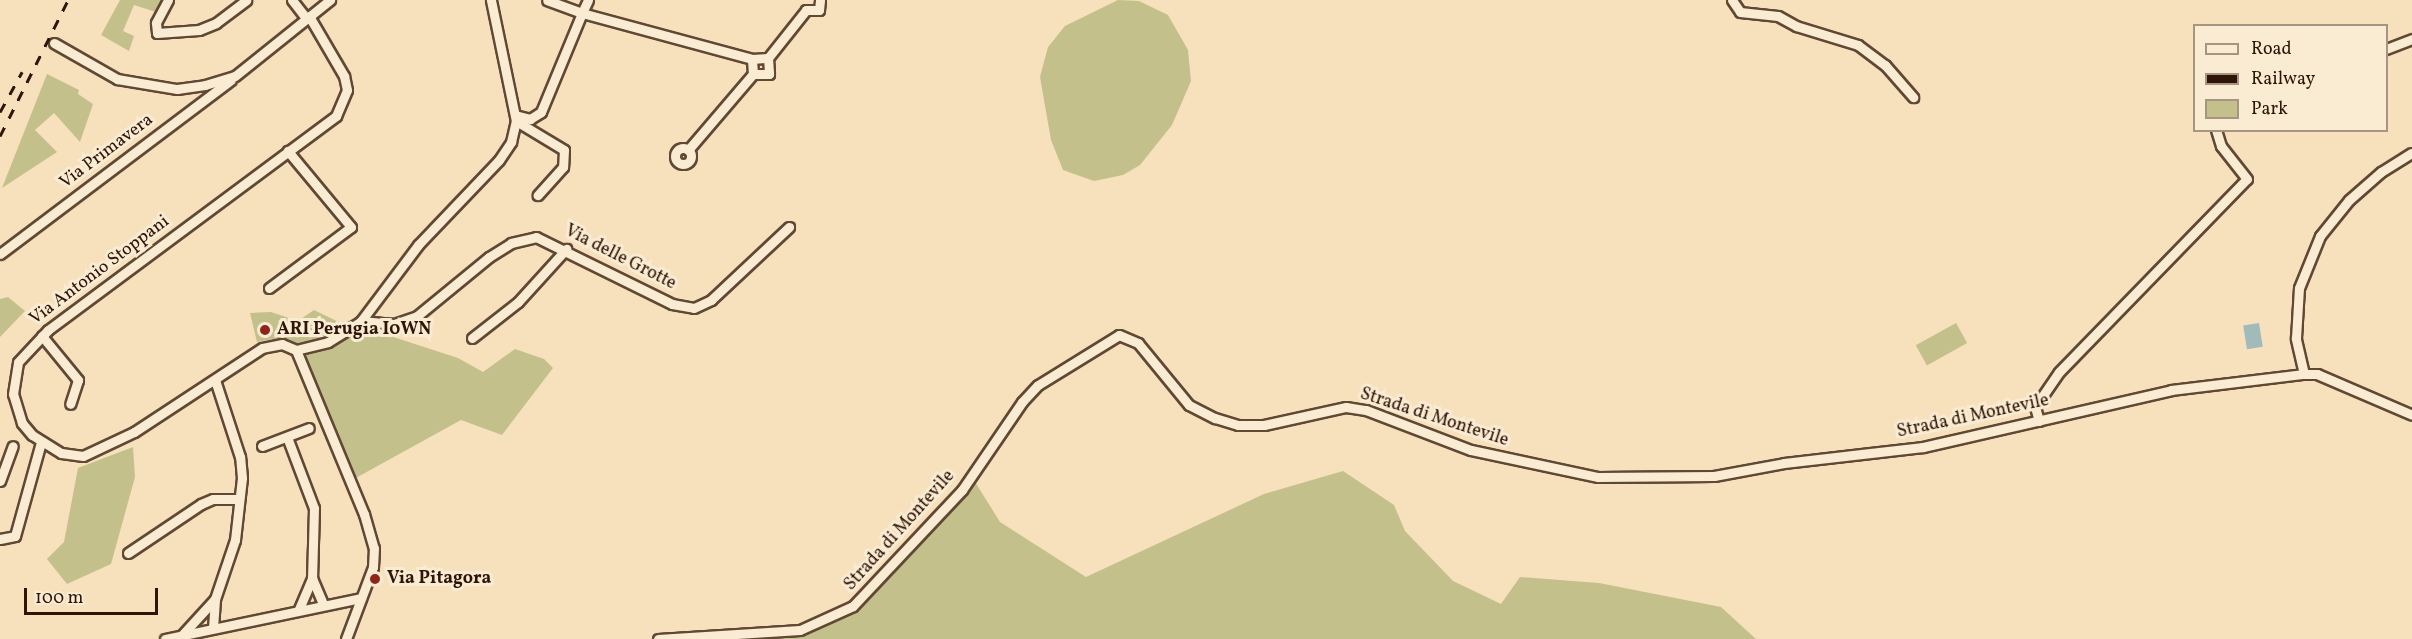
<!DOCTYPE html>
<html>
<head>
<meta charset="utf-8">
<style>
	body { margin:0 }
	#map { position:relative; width:2412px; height:639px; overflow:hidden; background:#f7e0bc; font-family:Vollkorn,serif }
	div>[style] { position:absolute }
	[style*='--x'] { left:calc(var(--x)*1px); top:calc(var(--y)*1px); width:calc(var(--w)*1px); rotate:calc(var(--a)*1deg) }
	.green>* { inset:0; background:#c4c08c; transform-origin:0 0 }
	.water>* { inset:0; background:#a1bbbb; transform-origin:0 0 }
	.roads { filter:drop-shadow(2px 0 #604834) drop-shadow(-2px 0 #604834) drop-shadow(0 2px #604834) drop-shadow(0 -2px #604834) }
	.minor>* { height:9px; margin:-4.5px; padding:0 4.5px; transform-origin:4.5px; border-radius:4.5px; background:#faebd3 }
	.minor>.ring { margin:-4.5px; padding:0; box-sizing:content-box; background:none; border:9px solid #faebd3; border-radius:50% }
	.rail>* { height:3px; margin-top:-1.5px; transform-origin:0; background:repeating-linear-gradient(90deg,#2e1507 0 10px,transparent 0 20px) }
	.dots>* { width:16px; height:16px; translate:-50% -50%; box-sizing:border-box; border:3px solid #faebd3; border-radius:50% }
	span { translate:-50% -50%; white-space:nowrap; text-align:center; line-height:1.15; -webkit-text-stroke:6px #faebd3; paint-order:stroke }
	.street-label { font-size:18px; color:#2e1507 }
	.poi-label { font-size:18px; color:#2e1507; font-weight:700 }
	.left { translate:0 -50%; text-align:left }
	.legend { position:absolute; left:2193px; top:24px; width:195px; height:108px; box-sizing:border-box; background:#faebd3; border:2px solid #a89581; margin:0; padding:8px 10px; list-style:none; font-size:18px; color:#2e1507 }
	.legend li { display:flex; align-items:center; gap:12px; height:30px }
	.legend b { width:30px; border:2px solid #a89581 }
	.scale { position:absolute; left:24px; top:588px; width:134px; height:27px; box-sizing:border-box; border:3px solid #2e1507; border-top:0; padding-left:8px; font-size:18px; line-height:21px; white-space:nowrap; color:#2e1507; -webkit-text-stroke:4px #faebd3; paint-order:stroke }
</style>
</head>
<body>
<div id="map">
	<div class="green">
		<div style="clip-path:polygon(120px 0,163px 0,156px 12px,134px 5px,123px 31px,134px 36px,129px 51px,101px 35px)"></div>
		<div style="clip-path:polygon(1118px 0,1139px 1px,1168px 15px,1188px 50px,1191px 81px,1172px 125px,1140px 165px,1123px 175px,1094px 181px,1063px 170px,1051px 140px,1040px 77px,1048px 47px,1065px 26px)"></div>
		<div style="clip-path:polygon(47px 74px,79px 90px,78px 94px,93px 104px,80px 142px,54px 113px,35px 130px,57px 152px,2px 188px)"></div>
		<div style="clip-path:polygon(8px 297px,25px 311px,0 337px,0 299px)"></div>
		<div style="clip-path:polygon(314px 310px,357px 331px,381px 333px,458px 358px,483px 372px,515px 349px,544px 359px,553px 368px,502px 435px,461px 420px,354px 479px,301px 353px,294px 342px,275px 339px,257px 342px,250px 313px,271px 312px,298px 321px)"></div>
		<div style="left:1956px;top:323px;width:23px;height:46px;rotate:61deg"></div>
		<div style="clip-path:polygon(133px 447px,135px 477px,111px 564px,67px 584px,47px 559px,64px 542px,78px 468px)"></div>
		<div style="clip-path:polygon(1343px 471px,1394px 505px,1405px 531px,1453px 581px,1501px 604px,1520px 577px,1599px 583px,1721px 607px,1756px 639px,711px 639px,762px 634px,762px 638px,804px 636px,845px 616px,972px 477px,1000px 522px,1086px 577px,1264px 494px)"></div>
	</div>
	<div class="water">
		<div style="left:2259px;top:323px;width:24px;height:16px;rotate:81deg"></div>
	</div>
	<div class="roads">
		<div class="minor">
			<div style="--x:168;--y:0;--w:26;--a:118"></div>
			<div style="--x:156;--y:23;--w:10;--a:84"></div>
			<div style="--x:157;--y:33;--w:42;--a:-4.1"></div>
			<div style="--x:199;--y:30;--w:18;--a:-22"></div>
			<div style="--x:216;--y:23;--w:38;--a:-37"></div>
			<div style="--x:292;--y:0;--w:23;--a:52"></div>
			<div style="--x:588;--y:0;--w:14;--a:115"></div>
			<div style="--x:582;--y:13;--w:176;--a:15.1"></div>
			<div style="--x:1732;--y:0;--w:14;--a:56"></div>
			<div style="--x:1740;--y:12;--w:38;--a:6"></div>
			<div style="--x:1778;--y:16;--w:21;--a:29"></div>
			<div style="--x:1796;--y:26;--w:65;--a:17"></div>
			<div style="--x:1858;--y:45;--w:34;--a:37"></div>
			<div style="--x:1885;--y:65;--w:43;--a:48.8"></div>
			<div style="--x:806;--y:10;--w:13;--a:0"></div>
			<div style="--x:819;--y:10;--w:10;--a:-84"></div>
			<div style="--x:54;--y:43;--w:73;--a:29.7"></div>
			<div style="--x:117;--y:79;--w:61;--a:9.5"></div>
			<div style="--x:177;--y:89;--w:28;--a:-8"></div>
			<div style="--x:205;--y:85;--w:31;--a:-17"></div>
			<div style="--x:235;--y:76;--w:122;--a:-38.7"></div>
			<div style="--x:2386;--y:49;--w:28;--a:-21"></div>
			<div style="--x:768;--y:58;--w:61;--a:-51.6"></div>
			<div style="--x:515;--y:115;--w:16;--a:15"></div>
			<div style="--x:530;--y:119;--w:13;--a:-32"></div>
			<div style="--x:541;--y:112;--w:107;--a:-67.5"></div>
			<div style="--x:582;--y:13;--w:37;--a:-160"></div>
			<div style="--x:516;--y:121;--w:56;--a:31.1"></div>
			<div style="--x:564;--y:150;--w:17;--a:93"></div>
			<div style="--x:563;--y:167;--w:38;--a:132"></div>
			<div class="ring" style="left:675px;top:148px;width:7px;height:7px"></div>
			<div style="--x:688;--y:150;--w:100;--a:-49.5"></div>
			<div style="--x:753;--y:74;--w:15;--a:-94"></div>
			<div style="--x:752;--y:59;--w:16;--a:-4"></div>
			<div style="--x:768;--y:58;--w:16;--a:86"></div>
			<div style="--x:769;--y:74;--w:16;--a:180"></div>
			<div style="--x:0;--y:254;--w:289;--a:-37"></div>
			<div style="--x:269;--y:288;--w:102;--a:-36.6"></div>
			<div style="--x:351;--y:227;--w:99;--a:-129.7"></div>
			<div style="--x:361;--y:321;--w:33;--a:5"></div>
			<div style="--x:394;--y:324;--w:24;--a:-19"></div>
			<div style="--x:417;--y:316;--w:93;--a:-39.3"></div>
			<div style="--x:489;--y:257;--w:26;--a:-32"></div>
			<div style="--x:511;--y:243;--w:26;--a:-13"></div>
			<div style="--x:536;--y:237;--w:152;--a:26.2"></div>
			<div style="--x:672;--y:304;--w:22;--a:10"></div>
			<div style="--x:694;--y:308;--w:19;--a:-25"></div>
			<div style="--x:711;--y:300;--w:107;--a:-43.1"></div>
			<div style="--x:42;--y:336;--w:57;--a:50.7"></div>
			<div style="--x:78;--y:380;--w:25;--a:108"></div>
			<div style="--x:472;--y:338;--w:58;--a:-38"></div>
			<div style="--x:518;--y:302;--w:72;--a:-47.8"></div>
			<div style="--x:296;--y:350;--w:15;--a:-157"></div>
			<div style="--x:282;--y:344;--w:20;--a:169"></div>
			<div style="--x:262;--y:348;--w:153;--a:146.7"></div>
			<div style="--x:134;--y:432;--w:56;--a:154.8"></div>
			<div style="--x:83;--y:456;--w:22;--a:-172"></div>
			<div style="--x:61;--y:453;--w:34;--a:-148"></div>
			<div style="--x:32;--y:435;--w:16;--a:-130"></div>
			<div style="--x:22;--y:423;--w:30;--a:-107"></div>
			<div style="--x:13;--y:394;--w:32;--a:-81"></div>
			<div style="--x:18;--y:362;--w:44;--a:-46.8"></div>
			<div style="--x:48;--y:330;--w:359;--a:-36.6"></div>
			<div style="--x:336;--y:116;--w:28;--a:-67"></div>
			<div style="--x:347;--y:90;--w:14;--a:-102"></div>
			<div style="--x:344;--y:76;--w:69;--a:-120.3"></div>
			<div style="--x:296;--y:350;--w:33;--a:-14"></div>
			<div style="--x:328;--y:342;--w:39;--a:-32"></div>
			<div style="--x:361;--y:321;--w:95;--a:-53.1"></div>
			<div style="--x:418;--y:245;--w:117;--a:-46.4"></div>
			<div style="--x:499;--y:160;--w:22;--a:-56"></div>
			<div style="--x:511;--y:142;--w:22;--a:-77"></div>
			<div style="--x:516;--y:121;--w:124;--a:-101.7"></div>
			<div style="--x:296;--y:350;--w:178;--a:67.5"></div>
			<div style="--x:364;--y:514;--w:35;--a:74"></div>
			<div style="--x:374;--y:548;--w:19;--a:93"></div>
			<div style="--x:373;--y:567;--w:77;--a:110.6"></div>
			<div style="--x:2304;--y:374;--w:37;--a:-103"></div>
			<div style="--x:2296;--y:338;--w:50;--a:-86.6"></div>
			<div style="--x:2299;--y:288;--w:56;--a:-68"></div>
			<div style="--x:2320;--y:236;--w:46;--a:-51.1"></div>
			<div style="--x:2349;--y:200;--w:43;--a:-41.2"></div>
			<div style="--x:2381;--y:172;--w:36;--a:-32"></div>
			<div style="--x:2039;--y:421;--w:15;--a:-106"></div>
			<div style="--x:2035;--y:407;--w:42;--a:-55.6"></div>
			<div style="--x:2059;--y:372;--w:269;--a:-45.8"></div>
			<div style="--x:2247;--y:179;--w:42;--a:-128.2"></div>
			<div style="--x:2221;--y:146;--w:17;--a:-107"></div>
			<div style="--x:287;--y:437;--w:76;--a:69.2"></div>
			<div style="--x:314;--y:508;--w:70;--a:91.6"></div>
			<div style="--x:312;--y:578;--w:28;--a:67"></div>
			<div style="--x:262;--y:446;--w:50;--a:-21"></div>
			<div style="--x:0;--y:481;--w:37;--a:-70"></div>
			<div style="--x:0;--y:539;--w:15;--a:-11"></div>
			<div style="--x:15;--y:536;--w:98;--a:-74.5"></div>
			<div style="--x:128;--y:553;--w:88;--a:-33.9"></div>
			<div style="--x:201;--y:504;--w:13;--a:-23"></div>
			<div style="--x:213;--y:499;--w:26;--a:0"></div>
			<div style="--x:299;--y:609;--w:34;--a:-67"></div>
			<div style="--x:213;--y:628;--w:27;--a:-86"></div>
			<div style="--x:182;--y:635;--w:49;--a:-47.5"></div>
			<div style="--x:215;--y:599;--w:62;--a:-71.3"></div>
			<div style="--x:235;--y:540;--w:62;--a:-83.6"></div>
			<div style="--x:242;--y:478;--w:21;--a:-95"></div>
			<div style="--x:240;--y:457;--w:81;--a:-108"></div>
			<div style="--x:165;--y:639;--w:200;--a:-11.8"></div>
			<div style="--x:658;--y:639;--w:142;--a:-3.6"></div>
			<div style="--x:800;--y:630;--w:58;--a:-24.4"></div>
			<div style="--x:853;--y:606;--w:159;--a:-46.8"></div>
			<div style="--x:962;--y:490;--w:107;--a:-55.7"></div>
			<div style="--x:1022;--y:402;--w:23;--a:-47"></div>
			<div style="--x:1038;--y:385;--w:95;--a:-31.7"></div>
			<div style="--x:1119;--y:335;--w:21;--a:23"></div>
			<div style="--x:1138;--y:343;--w:80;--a:50.6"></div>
			<div style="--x:1189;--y:405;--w:29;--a:27"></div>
			<div style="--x:1215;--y:418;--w:24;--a:17"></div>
			<div style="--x:1238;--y:425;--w:26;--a:0"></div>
			<div style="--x:1264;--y:425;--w:84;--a:-12.4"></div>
			<div style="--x:1346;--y:407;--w:20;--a:9"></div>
			<div style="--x:1366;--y:410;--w:112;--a:20.9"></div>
			<div style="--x:1471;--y:450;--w:130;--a:12"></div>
			<div style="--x:1598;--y:477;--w:116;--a:-0.5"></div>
			<div style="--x:1714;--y:476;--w:71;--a:-10.5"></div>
			<div style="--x:1784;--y:463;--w:140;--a:-6.6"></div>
			<div style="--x:1923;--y:447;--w:254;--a:-12.9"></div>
			<div style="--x:2171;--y:390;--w:134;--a:-6.9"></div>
			<div style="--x:2304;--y:374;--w:13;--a:0"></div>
			<div style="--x:2317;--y:374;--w:103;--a:23.3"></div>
		</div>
	</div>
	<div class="rail">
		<div style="--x:0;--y:112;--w:46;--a:-61.2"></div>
		<div style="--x:0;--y:136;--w:152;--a:-63.4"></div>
	</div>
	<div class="dots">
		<div style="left:265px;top:330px;background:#8f2418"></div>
		<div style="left:375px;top:579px;background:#8f2418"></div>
	</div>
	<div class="street-label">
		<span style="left:107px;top:152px;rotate:-37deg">Via Primavera</span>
		<span style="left:620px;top:258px;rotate:27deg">Via delle Grotte</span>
		<span style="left:100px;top:271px;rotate:-37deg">Via Antonio Stoppani</span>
		<span style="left:1973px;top:417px;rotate:-12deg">Strada di Montevile</span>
		<span style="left:1434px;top:418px;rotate:18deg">Strada di Montevile</span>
		<span style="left:900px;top:531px;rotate:-48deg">Strada di Montevile</span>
	</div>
	<div class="poi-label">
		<span class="left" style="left:277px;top:330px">ARI Perugia I0WN</span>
		<span class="left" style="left:387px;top:579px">Via Pitagora</span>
	</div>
	<ul class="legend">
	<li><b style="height:8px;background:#faebd3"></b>Road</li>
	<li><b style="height:8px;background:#2e1507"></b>Railway</li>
	<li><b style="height:16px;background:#c4c08c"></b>Park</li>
	</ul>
	<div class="scale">100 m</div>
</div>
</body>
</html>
